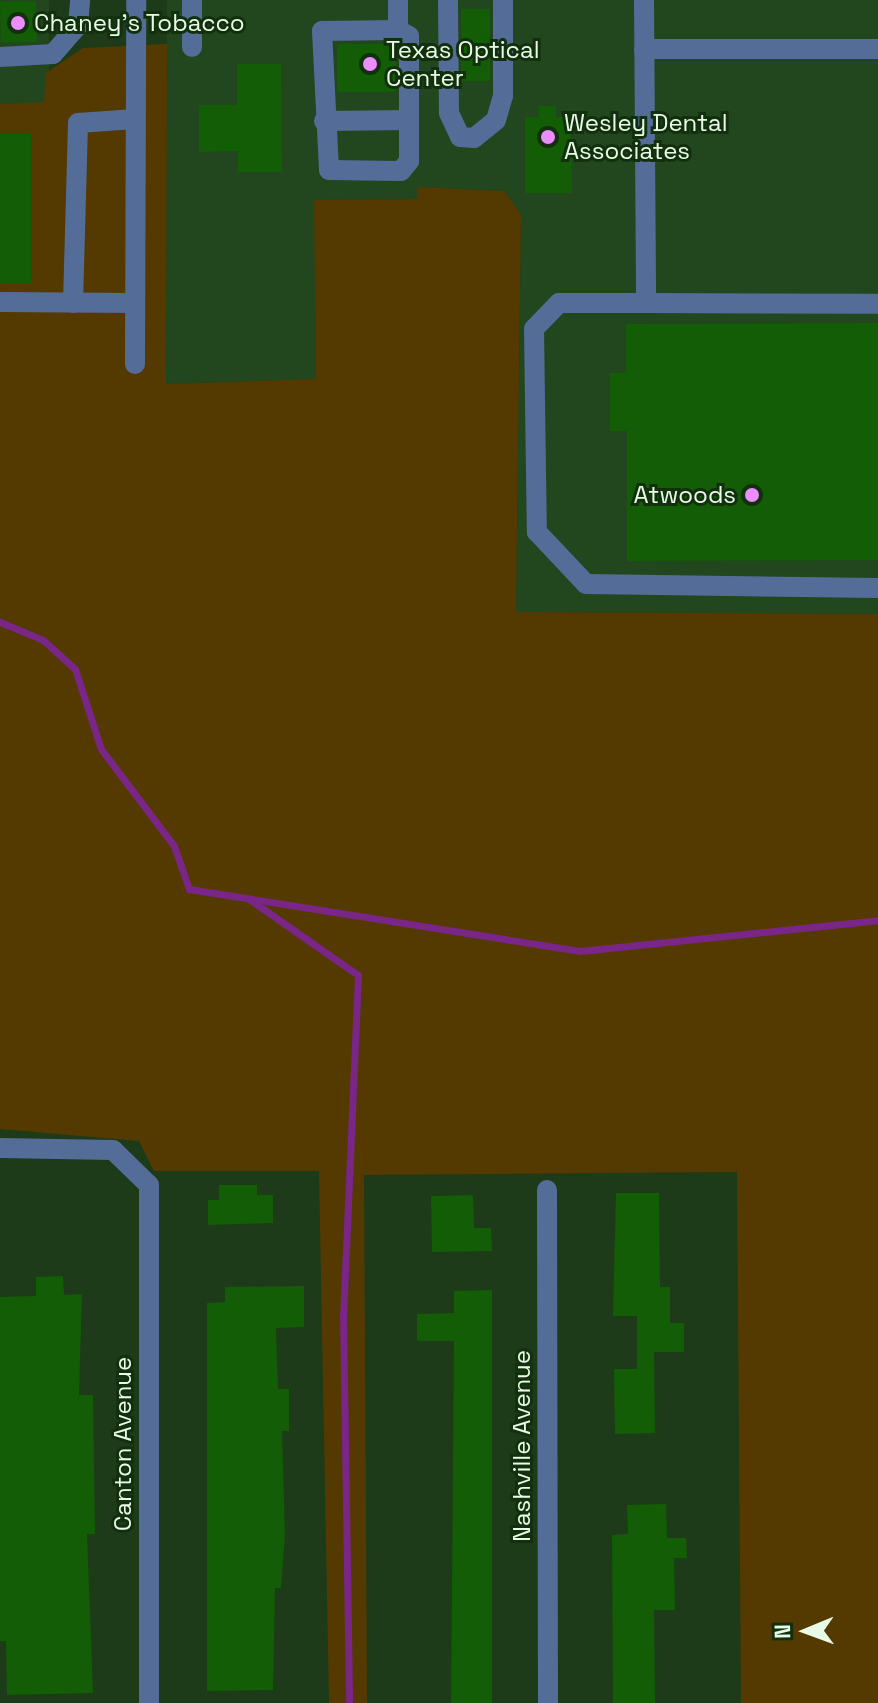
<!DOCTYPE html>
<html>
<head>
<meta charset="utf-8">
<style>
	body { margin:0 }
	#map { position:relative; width:878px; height:1703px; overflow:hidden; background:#1d3b19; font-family:"Space Grotesk",sans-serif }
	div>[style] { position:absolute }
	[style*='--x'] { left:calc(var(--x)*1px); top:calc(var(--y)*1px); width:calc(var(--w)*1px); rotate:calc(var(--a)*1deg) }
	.built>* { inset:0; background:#22461e; transform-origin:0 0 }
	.green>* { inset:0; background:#543a00 }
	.stream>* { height:7px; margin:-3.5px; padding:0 3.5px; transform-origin:3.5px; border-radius:3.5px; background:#792688 }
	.building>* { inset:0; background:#125d06; transform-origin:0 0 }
	.minor>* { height:20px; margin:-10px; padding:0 10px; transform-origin:10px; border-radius:10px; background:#546d98 }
	.dots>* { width:22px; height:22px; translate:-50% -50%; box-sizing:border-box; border:4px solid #12300e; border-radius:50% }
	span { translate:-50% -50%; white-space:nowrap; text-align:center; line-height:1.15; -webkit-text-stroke:6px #12300e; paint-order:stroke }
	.poi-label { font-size:24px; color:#e8fbe6 }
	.left { translate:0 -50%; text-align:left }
	.right { translate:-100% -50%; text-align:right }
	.street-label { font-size:24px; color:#e8fbe6 }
	.north { position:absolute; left:766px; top:1591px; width:80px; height:80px; -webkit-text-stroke:6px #12300e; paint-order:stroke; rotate:269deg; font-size:22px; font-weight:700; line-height:32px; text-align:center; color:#e8fbe6 }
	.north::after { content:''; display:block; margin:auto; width:28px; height:36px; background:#e8fbe6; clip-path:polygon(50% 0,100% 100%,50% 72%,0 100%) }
</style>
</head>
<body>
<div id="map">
	<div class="built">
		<div style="left:0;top:0;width:49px;height:104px"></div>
		<div style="clip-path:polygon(167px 0,878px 0,878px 614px,516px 612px,521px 214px,504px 191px,419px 187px,418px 199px,315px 200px,316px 379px,166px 384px)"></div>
	</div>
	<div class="green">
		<div style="clip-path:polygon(167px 44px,166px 384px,316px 379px,314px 200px,417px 199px,418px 187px,504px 191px,521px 214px,516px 612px,878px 614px,878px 1703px,741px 1703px,737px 1172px,364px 1175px,367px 1703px,329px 1703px,319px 1171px,154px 1171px,139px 1141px,0 1129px,0 104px,44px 102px,46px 73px,83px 48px)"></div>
	</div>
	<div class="stream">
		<div style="--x:0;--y:622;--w:47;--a:22.7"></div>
		<div style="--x:43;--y:640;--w:43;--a:42.2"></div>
		<div style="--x:75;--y:669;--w:84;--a:72"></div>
		<div style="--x:101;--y:749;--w:121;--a:53"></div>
		<div style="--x:174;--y:846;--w:46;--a:70.8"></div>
		<div style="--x:189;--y:889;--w:396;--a:9"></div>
		<div style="--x:580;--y:951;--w:300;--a:-5.9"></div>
		<div style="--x:249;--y:899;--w:133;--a:34.9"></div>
		<div style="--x:358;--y:975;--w:339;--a:92.5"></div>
		<div style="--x:343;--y:1314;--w:389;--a:89.1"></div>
	</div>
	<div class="building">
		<div style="left:36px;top:1px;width:41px;height:36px;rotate:89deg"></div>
		<div style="left:490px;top:9px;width:72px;height:29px;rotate:90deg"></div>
		<div style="left:337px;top:44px;width:59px;height:48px"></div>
		<div style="clip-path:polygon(237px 64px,281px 64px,282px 172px,238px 172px,238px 151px,199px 152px,199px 105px,237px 105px)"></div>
		<div style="clip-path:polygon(538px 106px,556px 106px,556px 117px,571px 117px,572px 193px,525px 193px,525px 117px,539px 117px)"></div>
		<div style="left:0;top:134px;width:31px;height:150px"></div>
		<div style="clip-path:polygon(878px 323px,878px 560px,627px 561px,627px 431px,610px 431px,610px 373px,626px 373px,626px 324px)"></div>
		<div style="clip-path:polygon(219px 1185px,257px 1185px,257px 1195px,273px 1195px,273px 1223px,208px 1225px,208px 1200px,219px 1200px)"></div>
		<div style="clip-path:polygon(616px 1193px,659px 1193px,660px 1287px,670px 1287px,670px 1323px,684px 1323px,684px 1352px,654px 1352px,655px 1433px,615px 1434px,614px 1369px,637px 1369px,637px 1316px,613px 1316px)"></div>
		<div style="clip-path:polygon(473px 1195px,474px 1228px,491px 1228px,492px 1251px,432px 1252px,431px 1196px)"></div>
		<div style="clip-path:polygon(63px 1276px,64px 1295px,82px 1294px,79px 1395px,93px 1395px,95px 1534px,87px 1534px,93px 1693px,7px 1695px,6px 1641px,0 1641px,0 1297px,36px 1296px,36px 1277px)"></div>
		<div style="clip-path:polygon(304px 1286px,304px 1327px,276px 1328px,278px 1389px,289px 1389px,289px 1431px,282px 1431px,285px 1535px,281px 1588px,275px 1588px,273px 1690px,207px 1691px,207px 1303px,225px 1302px,225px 1287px)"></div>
		<div style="clip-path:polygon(492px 1290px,492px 1703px,451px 1703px,454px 1341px,417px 1341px,417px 1314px,454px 1313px,454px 1291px)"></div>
		<div style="clip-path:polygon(666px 1504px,667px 1538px,686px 1538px,687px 1558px,674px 1558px,675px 1610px,654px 1610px,655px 1703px,613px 1703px,612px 1535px,628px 1534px,627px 1505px)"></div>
	</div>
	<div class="minor">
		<div style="--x:192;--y:0;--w:47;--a:90"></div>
		<div style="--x:398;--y:0;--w:30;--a:90"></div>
		<div style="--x:398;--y:30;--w:76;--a:179.2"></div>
		<div style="--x:322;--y:31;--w:139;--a:87.1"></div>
		<div style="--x:329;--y:170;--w:72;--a:0.8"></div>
		<div style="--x:401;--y:171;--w:13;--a:-51"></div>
		<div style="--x:409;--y:161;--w:125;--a:-90"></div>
		<div style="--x:409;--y:36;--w:13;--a:-151"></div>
		<div style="--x:448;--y:0;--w:113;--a:89.5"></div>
		<div style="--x:449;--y:113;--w:26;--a:65"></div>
		<div style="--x:460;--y:137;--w:14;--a:4"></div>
		<div style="--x:474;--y:138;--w:28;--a:-39"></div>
		<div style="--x:496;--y:120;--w:25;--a:-74"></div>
		<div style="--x:503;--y:96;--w:96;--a:-90"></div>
		<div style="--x:644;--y:0;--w:303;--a:89.6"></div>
		<div style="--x:646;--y:303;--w:232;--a:0.2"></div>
		<div style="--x:644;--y:49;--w:234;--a:0"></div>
		<div style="--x:0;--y:57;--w:53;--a:-3.2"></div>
		<div style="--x:53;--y:54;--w:38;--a:-49"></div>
		<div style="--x:78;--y:25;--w:25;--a:-85"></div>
		<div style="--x:324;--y:121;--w:85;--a:-0.7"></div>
		<div style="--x:0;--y:302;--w:135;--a:0.4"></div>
		<div style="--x:73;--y:303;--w:180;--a:-88.4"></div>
		<div style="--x:78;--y:123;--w:57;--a:-4"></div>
		<div style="--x:646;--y:303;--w:87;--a:180"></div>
		<div style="--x:559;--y:303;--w:36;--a:134"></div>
		<div style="--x:534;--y:329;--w:203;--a:89.2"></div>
		<div style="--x:537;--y:532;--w:71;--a:46.7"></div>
		<div style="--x:586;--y:584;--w:292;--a:0.8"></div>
		<div style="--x:135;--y:364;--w:364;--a:-89.8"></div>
		<div style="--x:0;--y:1148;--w:113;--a:1"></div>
		<div style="--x:113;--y:1150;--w:50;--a:44.2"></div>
		<div style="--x:149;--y:1185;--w:518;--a:90"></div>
		<div style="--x:547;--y:1190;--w:513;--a:89.89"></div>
	</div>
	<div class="dots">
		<div style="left:18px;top:23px;background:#eb8dfc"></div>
		<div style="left:370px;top:64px;background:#eb8dfc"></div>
		<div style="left:548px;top:137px;background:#eb8dfc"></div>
		<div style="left:752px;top:495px;background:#eb8dfc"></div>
	</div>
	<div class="poi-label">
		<span class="left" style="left:34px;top:23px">Chaney's Tobacco</span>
		<span class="left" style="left:386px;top:64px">Texas Optical<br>Center</span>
		<span class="left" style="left:564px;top:137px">Wesley Dental<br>Associates</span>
		<span class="right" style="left:736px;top:495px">Atwoods</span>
	</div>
	<div class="street-label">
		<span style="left:123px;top:1444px;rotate:-90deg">Canton Avenue</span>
		<span style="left:522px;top:1446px;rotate:-90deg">Nashville Avenue</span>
	</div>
	<div class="north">N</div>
</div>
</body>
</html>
